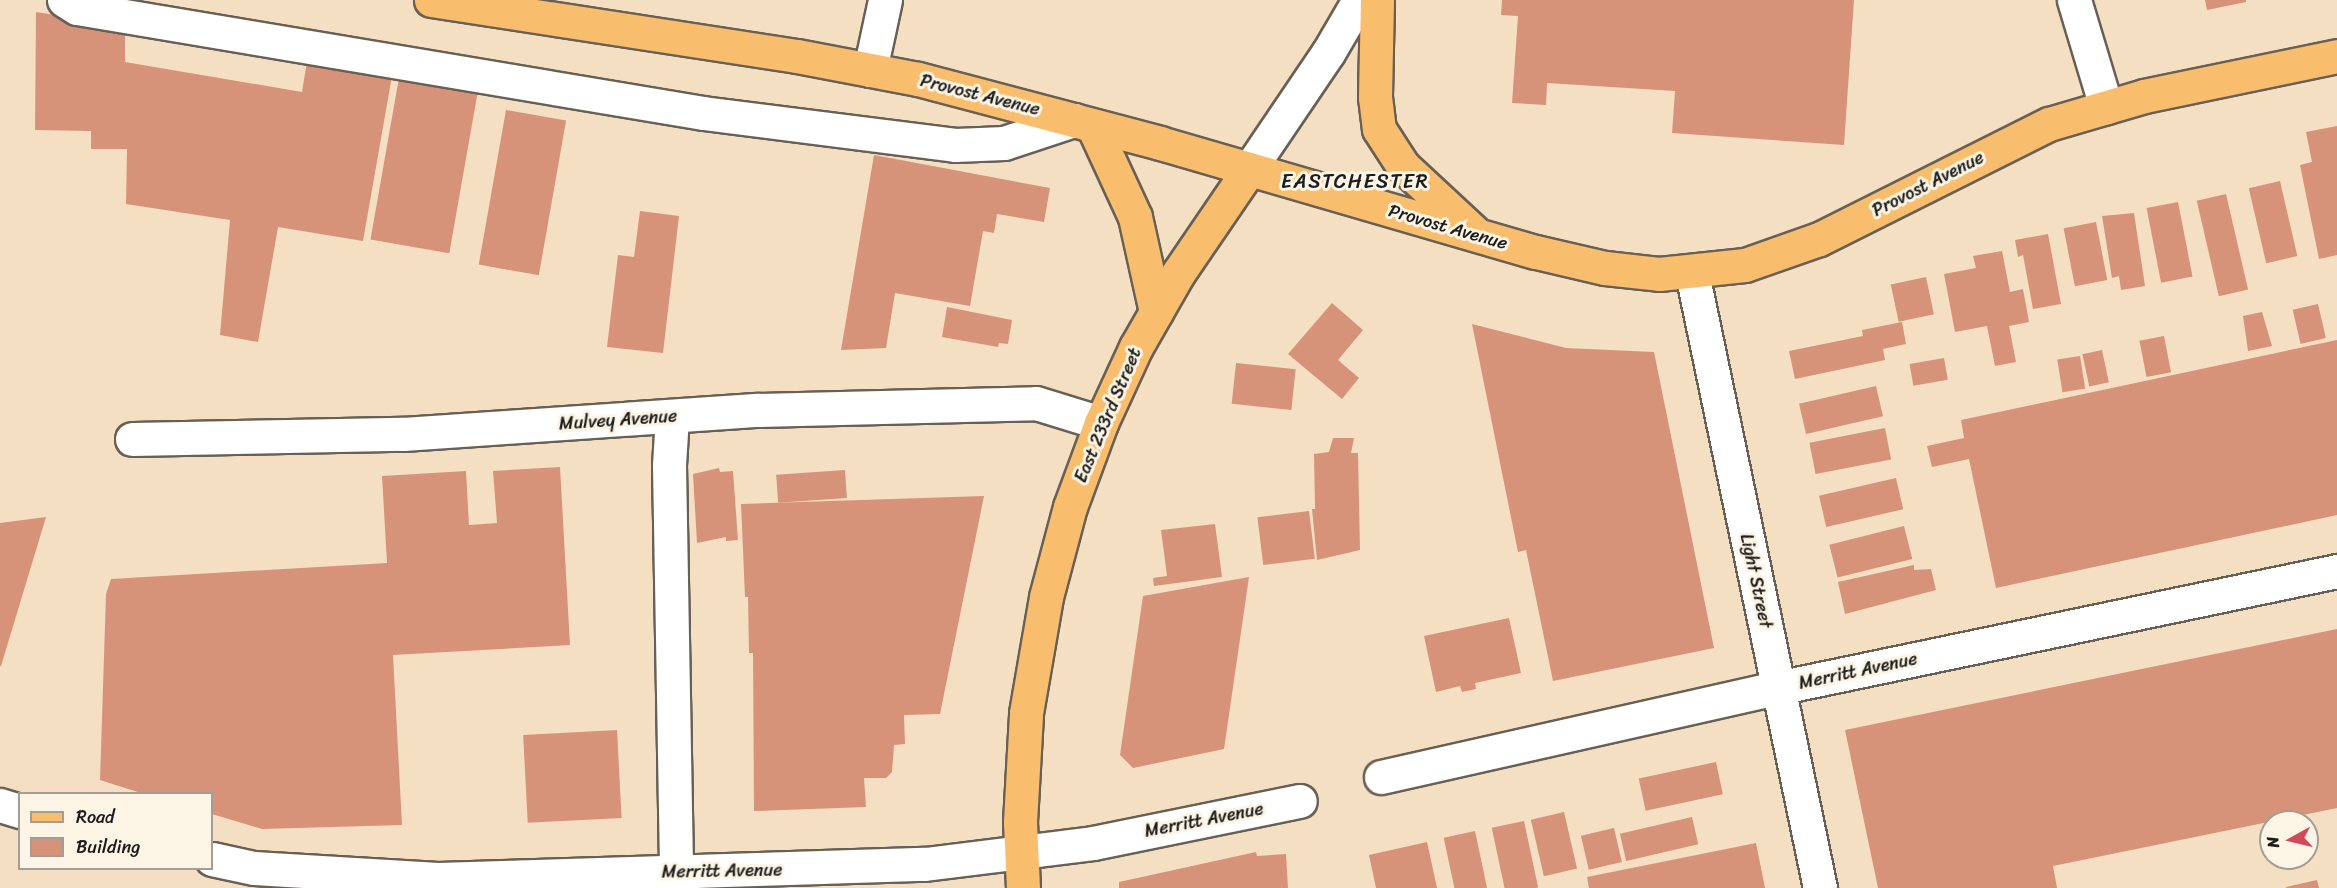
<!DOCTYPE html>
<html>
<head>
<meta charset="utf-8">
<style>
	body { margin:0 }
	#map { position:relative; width:2337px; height:888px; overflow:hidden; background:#f5dfc2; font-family:Sriracha,sans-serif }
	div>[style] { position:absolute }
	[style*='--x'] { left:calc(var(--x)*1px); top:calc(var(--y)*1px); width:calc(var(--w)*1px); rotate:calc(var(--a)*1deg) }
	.building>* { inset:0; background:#d79379; transform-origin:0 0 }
	.roads { filter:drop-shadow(2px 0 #686056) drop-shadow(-2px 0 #686056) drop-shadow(0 2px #686056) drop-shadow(0 -2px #686056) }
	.minor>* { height:33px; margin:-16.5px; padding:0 16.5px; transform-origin:16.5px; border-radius:16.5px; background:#fff }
	.major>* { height:33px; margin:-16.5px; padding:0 16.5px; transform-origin:16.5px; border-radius:16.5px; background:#f9be6d }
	span { translate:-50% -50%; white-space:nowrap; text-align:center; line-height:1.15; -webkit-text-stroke:6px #fcf5e5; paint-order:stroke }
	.street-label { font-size:18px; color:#1c1c1c }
	.neighbourhood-label { font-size:20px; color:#1c1c1c; letter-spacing:1.5px }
	.legend { position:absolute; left:18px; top:792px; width:195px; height:78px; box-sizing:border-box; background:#fcf5e5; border:2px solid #a29e95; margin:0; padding:8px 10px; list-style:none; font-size:18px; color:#1c1c1c }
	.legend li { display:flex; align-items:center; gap:12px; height:30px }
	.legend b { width:30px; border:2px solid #a29e95 }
	.north { position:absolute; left:2259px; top:810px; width:60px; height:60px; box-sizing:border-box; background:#fcf5e5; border:2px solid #a29e95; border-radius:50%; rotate:262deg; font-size:16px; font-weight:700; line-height:24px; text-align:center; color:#1c1c1c }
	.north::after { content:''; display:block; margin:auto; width:21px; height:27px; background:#d1495b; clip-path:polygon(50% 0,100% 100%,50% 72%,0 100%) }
</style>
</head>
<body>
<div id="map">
	<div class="building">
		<div style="clip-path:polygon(1502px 0,1854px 0,1844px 145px,1672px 133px,1675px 91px,1547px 83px,1546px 105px,1512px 103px,1518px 16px,1501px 15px)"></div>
		<div style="clip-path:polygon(2205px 0,2246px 0,2246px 2px,2207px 10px)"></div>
		<div style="clip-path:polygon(36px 12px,125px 26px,125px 62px,302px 92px,308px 55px,393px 70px,363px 241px,278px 227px,258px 342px,220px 335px,230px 220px,126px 204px,127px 149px,91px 149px,91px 131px,35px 130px)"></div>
		<div style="left:400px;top:72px;width:80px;height:170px;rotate:10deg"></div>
		<div style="left:506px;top:110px;width:61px;height:157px;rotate:10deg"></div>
		<div style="clip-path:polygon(2337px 126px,2337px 255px,2319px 259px,2300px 165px,2312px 162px,2306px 132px)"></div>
		<div style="clip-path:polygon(874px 155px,1050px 188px,1044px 222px,997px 214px,994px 233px,983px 231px,970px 306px,895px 293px,886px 348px,841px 350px)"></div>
		<div style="left:2280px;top:181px;width:77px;height:32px;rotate:77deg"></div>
		<div style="left:2226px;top:194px;width:98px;height:30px;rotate:77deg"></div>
		<div style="left:2178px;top:202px;width:76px;height:32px;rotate:79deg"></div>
		<div style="clip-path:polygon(640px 211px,679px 216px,663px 353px,607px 347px,618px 255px,634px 257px)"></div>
		<div style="clip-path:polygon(2134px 213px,2145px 286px,2121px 290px,2119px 276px,2112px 278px,2102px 216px)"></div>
		<div style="left:2096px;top:222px;width:59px;height:33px;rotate:79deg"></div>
		<div style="clip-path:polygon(2048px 234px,2061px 304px,2033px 309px,2023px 255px,2018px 257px,2015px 240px)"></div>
		<div style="clip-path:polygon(2002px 251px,2010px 292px,2023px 289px,2029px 322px,2009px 326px,2016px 362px,1995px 366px,1987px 326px,1955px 332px,1944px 274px,1976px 268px,1973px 256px)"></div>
		<div style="left:1926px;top:277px;width:38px;height:36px;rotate:78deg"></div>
		<div style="clip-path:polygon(1332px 303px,1363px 330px,1338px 360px,1359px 378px,1342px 399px,1288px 354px)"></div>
		<div style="left:2318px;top:304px;width:35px;height:26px;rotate:77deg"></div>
		<div style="clip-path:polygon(947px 307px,1012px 320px,1008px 344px,999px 343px,998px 347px,942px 337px)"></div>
		<div style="clip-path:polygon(2262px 312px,2272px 346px,2248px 351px,2243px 316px)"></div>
		<div style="clip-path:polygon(1902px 322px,1906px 344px,1883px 349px,1885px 360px,1795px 379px,1789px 351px,1863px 336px,1862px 330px)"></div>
		<div style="clip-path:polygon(1472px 324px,1566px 348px,1654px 352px,1714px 648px,1553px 681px,1526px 550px,1518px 552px)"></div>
		<div style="left:2164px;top:336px;width:37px;height:25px;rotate:79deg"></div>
		<div style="clip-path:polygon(2337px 340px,2337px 515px,1996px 588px,1969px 459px,1932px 467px,1927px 446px,1964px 438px,1961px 420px)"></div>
		<div style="left:2102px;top:350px;width:33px;height:20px;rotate:78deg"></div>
		<div style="left:2080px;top:356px;width:33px;height:23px;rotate:81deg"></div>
		<div style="left:1944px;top:358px;width:22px;height:35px;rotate:80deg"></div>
		<div style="left:1236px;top:363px;width:60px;height:41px;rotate:6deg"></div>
		<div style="left:1876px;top:386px;width:31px;height:79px;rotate:77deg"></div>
		<div style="left:1885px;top:428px;width:32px;height:77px;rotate:79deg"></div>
		<div style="clip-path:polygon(1333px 438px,1354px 438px,1351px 453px,1358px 453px,1360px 550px,1317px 560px,1312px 509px,1315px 509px,1314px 454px,1329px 452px)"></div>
		<div style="clip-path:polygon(560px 467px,570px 645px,393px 655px,402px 825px,262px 829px,212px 814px,212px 794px,144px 794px,100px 780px,106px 594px,111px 579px,387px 563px,382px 476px,466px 471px,469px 525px,497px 523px,493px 471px)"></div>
		<div style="clip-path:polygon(719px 468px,720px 472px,733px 471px,738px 540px,726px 541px,726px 537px,697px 543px,693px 474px)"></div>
		<div style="left:845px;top:470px;width:28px;height:69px;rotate:86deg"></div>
		<div style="left:1896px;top:478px;width:32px;height:79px;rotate:77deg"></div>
		<div style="clip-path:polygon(984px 496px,940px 714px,904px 715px,905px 744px,894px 745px,892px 772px,886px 778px,864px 778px,866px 807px,754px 811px,753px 653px,749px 653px,748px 597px,745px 597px,741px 504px)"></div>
		<div style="left:1309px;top:511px;width:48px;height:52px;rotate:83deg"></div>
		<div style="clip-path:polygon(46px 517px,1px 666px,0 666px,0 523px)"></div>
		<div style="clip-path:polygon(1215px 524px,1222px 577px,1154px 586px,1153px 578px,1167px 576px,1161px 530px)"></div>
		<div style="left:1904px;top:526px;width:34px;height:77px;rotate:76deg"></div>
		<div style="clip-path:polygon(1914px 565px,1914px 570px,1931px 569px,1936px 590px,1845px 614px,1838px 582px)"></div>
		<div style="clip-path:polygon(1249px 577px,1224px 749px,1133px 768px,1120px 755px,1143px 596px)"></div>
		<div style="clip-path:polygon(1509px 618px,1521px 673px,1475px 683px,1476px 689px,1462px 692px,1460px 686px,1436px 692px,1424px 636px)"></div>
		<div style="clip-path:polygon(2337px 629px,2337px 808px,2053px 866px,2057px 888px,1878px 888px,1845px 730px)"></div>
		<div style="left:617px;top:730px;width:88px;height:94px;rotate:87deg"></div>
		<div style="left:1716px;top:762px;width:33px;height:79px;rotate:78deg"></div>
		<div style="left:1564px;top:812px;width:58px;height:34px;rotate:77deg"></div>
		<div style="left:1692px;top:817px;width:28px;height:74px;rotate:77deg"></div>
		<div style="left:1524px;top:821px;width:68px;height:33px;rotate:78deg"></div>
		<div style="left:1614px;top:828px;width:35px;height:34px;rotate:77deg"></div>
		<div style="left:1475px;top:831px;width:58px;height:32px;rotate:78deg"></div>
		<div style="clip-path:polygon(1427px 842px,1437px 888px,1376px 888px,1369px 855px)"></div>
		<div style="clip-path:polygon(1756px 843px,1765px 888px,1589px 888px,1587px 877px)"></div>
		<div style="clip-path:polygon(1256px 852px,1257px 856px,1286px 854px,1288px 888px,1119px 888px,1119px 882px)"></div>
		<div style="clip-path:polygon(2317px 880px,2319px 888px,2286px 888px,2286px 887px)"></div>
	</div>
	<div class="roads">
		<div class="minor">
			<div style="--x:64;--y:0;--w:15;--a:32"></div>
			<div style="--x:77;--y:8;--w:635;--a:9.52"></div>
			<div style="--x:703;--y:113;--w:254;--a:7.2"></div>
			<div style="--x:955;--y:145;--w:49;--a:-2.3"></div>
			<div style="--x:1004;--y:143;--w:74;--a:-18.2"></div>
			<div style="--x:2074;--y:0;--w:112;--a:73.3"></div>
			<div style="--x:870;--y:70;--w:72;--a:-77.9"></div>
			<div style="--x:1248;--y:171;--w:143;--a:-55.9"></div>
			<div style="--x:1328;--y:53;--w:61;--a:-59.7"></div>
			<div style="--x:1692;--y:273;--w:628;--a:78.24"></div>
			<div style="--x:672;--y:416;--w:49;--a:93.5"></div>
			<div style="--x:669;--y:465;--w:408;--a:89"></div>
			<div style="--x:132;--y:439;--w:271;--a:-1.1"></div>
			<div style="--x:403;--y:434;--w:356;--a:-3.9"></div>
			<div style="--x:758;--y:410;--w:278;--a:-1.4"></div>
			<div style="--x:1036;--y:403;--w:68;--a:17.1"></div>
			<div style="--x:1381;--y:777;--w:406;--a:-12.7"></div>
			<div style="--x:1777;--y:688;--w:572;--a:-11.8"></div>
			<div style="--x:0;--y:805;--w:21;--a:17"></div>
			<div style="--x:212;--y:859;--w:43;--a:12.1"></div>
			<div style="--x:254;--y:868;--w:184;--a:3.4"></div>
			<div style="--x:438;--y:879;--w:487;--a:-1.8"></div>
			<div style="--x:925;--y:864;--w:169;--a:-7.1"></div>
			<div style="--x:1093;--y:843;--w:211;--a:-11.5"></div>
		</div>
		<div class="major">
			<div style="--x:431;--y:0;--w:370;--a:8.7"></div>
			<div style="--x:797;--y:56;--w:123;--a:10.8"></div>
			<div style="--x:918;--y:79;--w:250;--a:14.8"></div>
			<div style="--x:1160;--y:143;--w:391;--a:16.2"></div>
			<div style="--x:1536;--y:252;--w:71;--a:13.1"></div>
			<div style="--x:1605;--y:268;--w:54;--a:6.3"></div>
			<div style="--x:1659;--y:274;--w:86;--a:-6"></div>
			<div style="--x:1745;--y:265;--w:78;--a:-19.4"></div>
			<div style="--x:1819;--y:239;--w:257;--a:-26.6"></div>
			<div style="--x:2049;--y:124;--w:99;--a:-16.4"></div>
			<div style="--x:2144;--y:96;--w:197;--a:-11.7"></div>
			<div style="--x:1377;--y:0;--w:97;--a:91.2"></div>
			<div style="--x:1375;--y:97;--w:32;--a:83"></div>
			<div style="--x:1379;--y:129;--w:44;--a:57"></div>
			<div style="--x:1403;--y:166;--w:96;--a:42.9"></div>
			<div style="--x:1093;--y:126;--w:100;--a:65.2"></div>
			<div style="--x:1135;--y:217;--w:97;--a:77.5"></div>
			<div style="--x:1023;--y:888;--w:66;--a:-92.6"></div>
			<div style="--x:1020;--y:822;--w:109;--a:-86.8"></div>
			<div style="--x:1026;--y:713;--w:118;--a:-80.2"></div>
			<div style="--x:1046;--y:597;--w:93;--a:-75.1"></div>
			<div style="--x:1070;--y:507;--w:90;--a:-69.7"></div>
			<div style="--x:1101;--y:423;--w:84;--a:-65.3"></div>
			<div style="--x:1136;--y:347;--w:86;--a:-60.2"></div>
			<div style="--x:1179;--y:272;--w:122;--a:-55.7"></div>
		</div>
	</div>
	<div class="street-label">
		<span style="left:980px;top:95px;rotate:14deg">Provost Avenue</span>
		<span style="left:1928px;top:184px;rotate:-27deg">Provost Avenue</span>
		<span style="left:1448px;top:227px;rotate:16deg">Provost Avenue</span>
		<span style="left:1108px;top:415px;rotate:-67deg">East 233rd Street</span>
		<span style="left:618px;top:420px;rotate:-4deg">Mulvey Avenue</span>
		<span style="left:1756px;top:581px;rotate:78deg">Light Street</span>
		<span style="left:1858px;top:671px;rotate:-12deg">Merritt Avenue</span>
		<span style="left:1204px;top:820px;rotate:-11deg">Merritt Avenue</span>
		<span style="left:722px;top:871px;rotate:-1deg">Merritt Avenue</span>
	</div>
	<div class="neighbourhood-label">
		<span style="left:1355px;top:181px">EASTCHESTER</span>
	</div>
	<ul class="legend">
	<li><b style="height:8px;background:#f9be6d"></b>Road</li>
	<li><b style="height:16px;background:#d79379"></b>Building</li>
	</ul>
	<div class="north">N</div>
</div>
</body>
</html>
